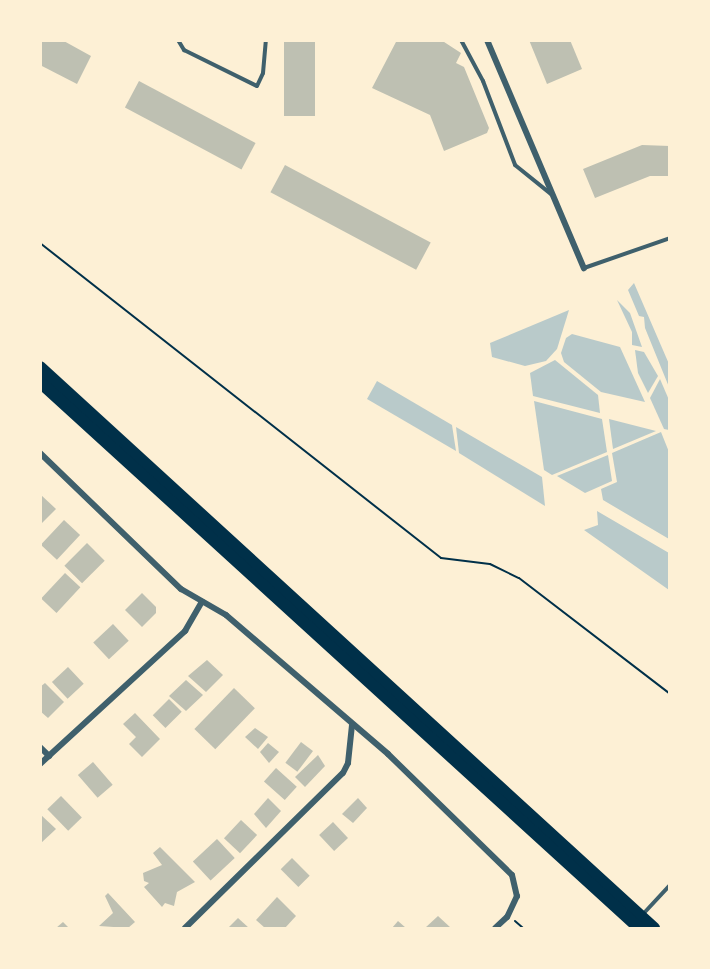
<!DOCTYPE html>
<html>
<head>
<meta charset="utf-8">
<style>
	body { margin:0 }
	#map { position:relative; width:710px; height:969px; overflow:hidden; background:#fdf0d5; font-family:"PT Sans Narrow",sans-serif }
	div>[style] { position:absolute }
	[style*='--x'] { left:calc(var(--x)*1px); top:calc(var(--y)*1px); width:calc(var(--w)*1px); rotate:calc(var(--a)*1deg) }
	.green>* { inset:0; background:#b9caca }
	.building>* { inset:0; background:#bec0b2; transform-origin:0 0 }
	.path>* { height:2px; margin:-1px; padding:0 1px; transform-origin:1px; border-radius:1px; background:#003049 }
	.service>* { height:4px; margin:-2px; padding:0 2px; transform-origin:2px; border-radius:2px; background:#3f606c }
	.minor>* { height:6px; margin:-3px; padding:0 3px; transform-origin:3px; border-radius:3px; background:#3f606c }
	.trunk>* { height:12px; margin:-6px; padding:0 6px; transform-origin:6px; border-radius:6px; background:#003049 }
	span { translate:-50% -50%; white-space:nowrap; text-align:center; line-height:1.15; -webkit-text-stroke:5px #fdf0d5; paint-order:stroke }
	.frame { position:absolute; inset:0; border:42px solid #fdf0d5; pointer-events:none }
</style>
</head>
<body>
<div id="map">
	<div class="green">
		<div style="clip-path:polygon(634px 283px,669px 364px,669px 387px,645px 328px,644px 317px,639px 316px,628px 290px)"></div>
		<div style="clip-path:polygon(617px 300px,630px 313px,642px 347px,632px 345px,632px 332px)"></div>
		<div style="clip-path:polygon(569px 310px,557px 349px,546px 361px,525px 366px,492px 357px,490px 343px)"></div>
		<div style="clip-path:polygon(572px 334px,620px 347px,645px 402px,601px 392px,564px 362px,561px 353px,566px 338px)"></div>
		<div style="clip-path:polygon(635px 350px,644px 352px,658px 376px,648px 393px,638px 373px)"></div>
		<div style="clip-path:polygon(555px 360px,598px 395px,600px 413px,533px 396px,530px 373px)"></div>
		<div style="clip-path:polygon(660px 379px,669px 400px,669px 430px,664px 429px,650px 398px)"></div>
		<div style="clip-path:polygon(377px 381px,452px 425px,456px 451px,367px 399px)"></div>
		<div style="clip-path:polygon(534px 401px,602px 419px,607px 452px,552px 475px,544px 470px)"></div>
		<div style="clip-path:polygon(609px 419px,656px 431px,613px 449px)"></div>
		<div style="clip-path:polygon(456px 427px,542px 477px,545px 506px,459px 453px)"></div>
		<div style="clip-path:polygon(661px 432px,669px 452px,669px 539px,603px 500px,601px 489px,617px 482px,612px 453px)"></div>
		<div style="clip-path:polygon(608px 455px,612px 481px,585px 493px,557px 476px)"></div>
		<div style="clip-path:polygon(597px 511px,669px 553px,669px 590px,584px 530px,598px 525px)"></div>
	</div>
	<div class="building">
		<div style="clip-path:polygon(40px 40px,62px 40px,91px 56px,77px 84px,40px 65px)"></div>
		<div style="left:284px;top:40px;width:31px;height:76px"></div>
		<div style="clip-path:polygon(397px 40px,441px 40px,461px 53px,456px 63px,464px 67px,489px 128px,487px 133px,444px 151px,430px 115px,372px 88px)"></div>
		<div style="clip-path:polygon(529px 40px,570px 40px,582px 69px,547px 84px)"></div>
		<div style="left:139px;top:81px;width:132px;height:30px;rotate:28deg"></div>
		<div style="clip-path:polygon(642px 145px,670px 146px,670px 176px,650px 176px,595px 198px,583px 169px)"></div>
		<div style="left:285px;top:165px;width:165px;height:31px;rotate:28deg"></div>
		<div style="clip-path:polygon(40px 494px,56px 509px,40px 525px)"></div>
		<div style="left:64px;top:520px;width:22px;height:34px;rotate:43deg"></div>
		<div style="left:87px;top:543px;width:25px;height:32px;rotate:45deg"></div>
		<div style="left:65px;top:573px;width:21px;height:35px;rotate:43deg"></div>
		<div style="clip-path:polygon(142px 593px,156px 607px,156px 613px,142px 627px,125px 610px)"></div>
		<div style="left:113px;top:624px;width:23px;height:27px;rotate:47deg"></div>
		<div style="clip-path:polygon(207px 660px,223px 675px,206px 692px,188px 676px)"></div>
		<div style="left:68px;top:667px;width:23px;height:22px;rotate:47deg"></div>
		<div style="clip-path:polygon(186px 680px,203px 695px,186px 711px,169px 696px)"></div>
		<div style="clip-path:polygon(45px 683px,64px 702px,48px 718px,40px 711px,40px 687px)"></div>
		<div style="left:234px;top:688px;width:29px;height:57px;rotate:44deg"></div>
		<div style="left:169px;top:699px;width:18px;height:23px;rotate:45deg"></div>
		<div style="clip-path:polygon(135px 713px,160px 739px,142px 757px,129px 744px,136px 737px,123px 724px)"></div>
		<div style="clip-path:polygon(255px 728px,268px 737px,258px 749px,245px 737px)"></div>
		<div style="left:301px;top:742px;width:15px;height:26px;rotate:37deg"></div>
		<div style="clip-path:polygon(268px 743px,279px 752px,269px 763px,260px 752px)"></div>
		<div style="clip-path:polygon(318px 755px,325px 766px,305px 787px,295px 777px)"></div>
		<div style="left:93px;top:762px;width:30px;height:20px;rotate:49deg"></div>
		<div style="left:276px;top:768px;width:28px;height:18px;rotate:42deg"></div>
		<div style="left:61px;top:796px;width:30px;height:19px;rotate:46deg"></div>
		<div style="clip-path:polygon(268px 798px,281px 811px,266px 828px,254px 814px)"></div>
		<div style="clip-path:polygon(358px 798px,367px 808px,353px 823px,342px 814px)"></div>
		<div style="clip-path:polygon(40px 814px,56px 829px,40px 844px)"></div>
		<div style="left:241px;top:820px;width:22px;height:25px;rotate:43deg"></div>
		<div style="left:333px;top:822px;width:22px;height:19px;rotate:47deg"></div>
		<div style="left:217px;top:839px;width:26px;height:33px;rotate:47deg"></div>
		<div style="clip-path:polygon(160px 847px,195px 882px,177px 892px,174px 906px,165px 903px,162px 907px,144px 887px,149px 883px,144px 881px,143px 873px,162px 865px,153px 853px)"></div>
		<div style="left:292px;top:858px;width:25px;height:16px;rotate:45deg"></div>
		<div style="clip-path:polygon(108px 893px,135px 922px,128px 928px,99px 926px,113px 913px,105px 896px)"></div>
		<div style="clip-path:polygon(277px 897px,296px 916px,285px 928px,265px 928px,256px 920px)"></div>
		<div style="clip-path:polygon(438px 916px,451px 928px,425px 928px)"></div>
		<div style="clip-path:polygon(238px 918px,249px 928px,228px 928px)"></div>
		<div style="clip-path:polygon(398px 921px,406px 928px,392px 928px)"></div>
		<div style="clip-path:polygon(63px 922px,69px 928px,56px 928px)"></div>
	</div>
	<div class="path">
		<div style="--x:40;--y:243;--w:510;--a:38.15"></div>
		<div style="--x:441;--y:558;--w:49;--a:7"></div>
		<div style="--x:490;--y:564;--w:32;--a:26"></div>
		<div style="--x:519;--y:578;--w:190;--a:37.5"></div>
		<div style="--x:515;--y:921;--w:11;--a:41"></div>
	</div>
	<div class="service">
		<div style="--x:178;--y:40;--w:12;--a:59"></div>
		<div style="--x:184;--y:50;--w:81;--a:26.3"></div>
		<div style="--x:257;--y:86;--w:14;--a:-65"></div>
		<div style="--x:263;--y:73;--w:33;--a:-85"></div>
		<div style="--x:461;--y:40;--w:47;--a:61.8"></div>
		<div style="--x:483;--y:81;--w:90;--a:69.1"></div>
		<div style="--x:515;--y:165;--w:46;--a:38.9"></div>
		<div style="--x:584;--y:268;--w:91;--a:-19.2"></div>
		<div style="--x:644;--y:913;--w:38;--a:-47"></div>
	</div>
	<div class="minor">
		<div style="--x:487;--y:40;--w:248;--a:67"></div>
		<div style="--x:40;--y:453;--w:196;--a:44"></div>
		<div style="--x:181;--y:589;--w:52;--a:30"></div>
		<div style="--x:226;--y:615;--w:213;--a:40.6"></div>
		<div style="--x:388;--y:754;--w:173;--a:44.3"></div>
		<div style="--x:512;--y:875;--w:22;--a:77"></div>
		<div style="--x:517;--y:896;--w:23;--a:115"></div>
		<div style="--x:507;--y:917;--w:16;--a:137"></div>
		<div style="--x:40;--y:747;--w:13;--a:45"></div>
		<div style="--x:40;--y:764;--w:197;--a:-42.5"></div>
		<div style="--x:185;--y:631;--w:34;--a:-60"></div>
		<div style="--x:185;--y:928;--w:221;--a:-44.5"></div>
		<div style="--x:343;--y:773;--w:11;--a:-63"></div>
		<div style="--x:348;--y:763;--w:38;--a:-84"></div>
	</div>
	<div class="trunk">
		<div style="--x:40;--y:367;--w:832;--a:42.42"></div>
		<div style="--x:40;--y:382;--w:811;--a:42.35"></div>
	</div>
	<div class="frame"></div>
</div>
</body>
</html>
